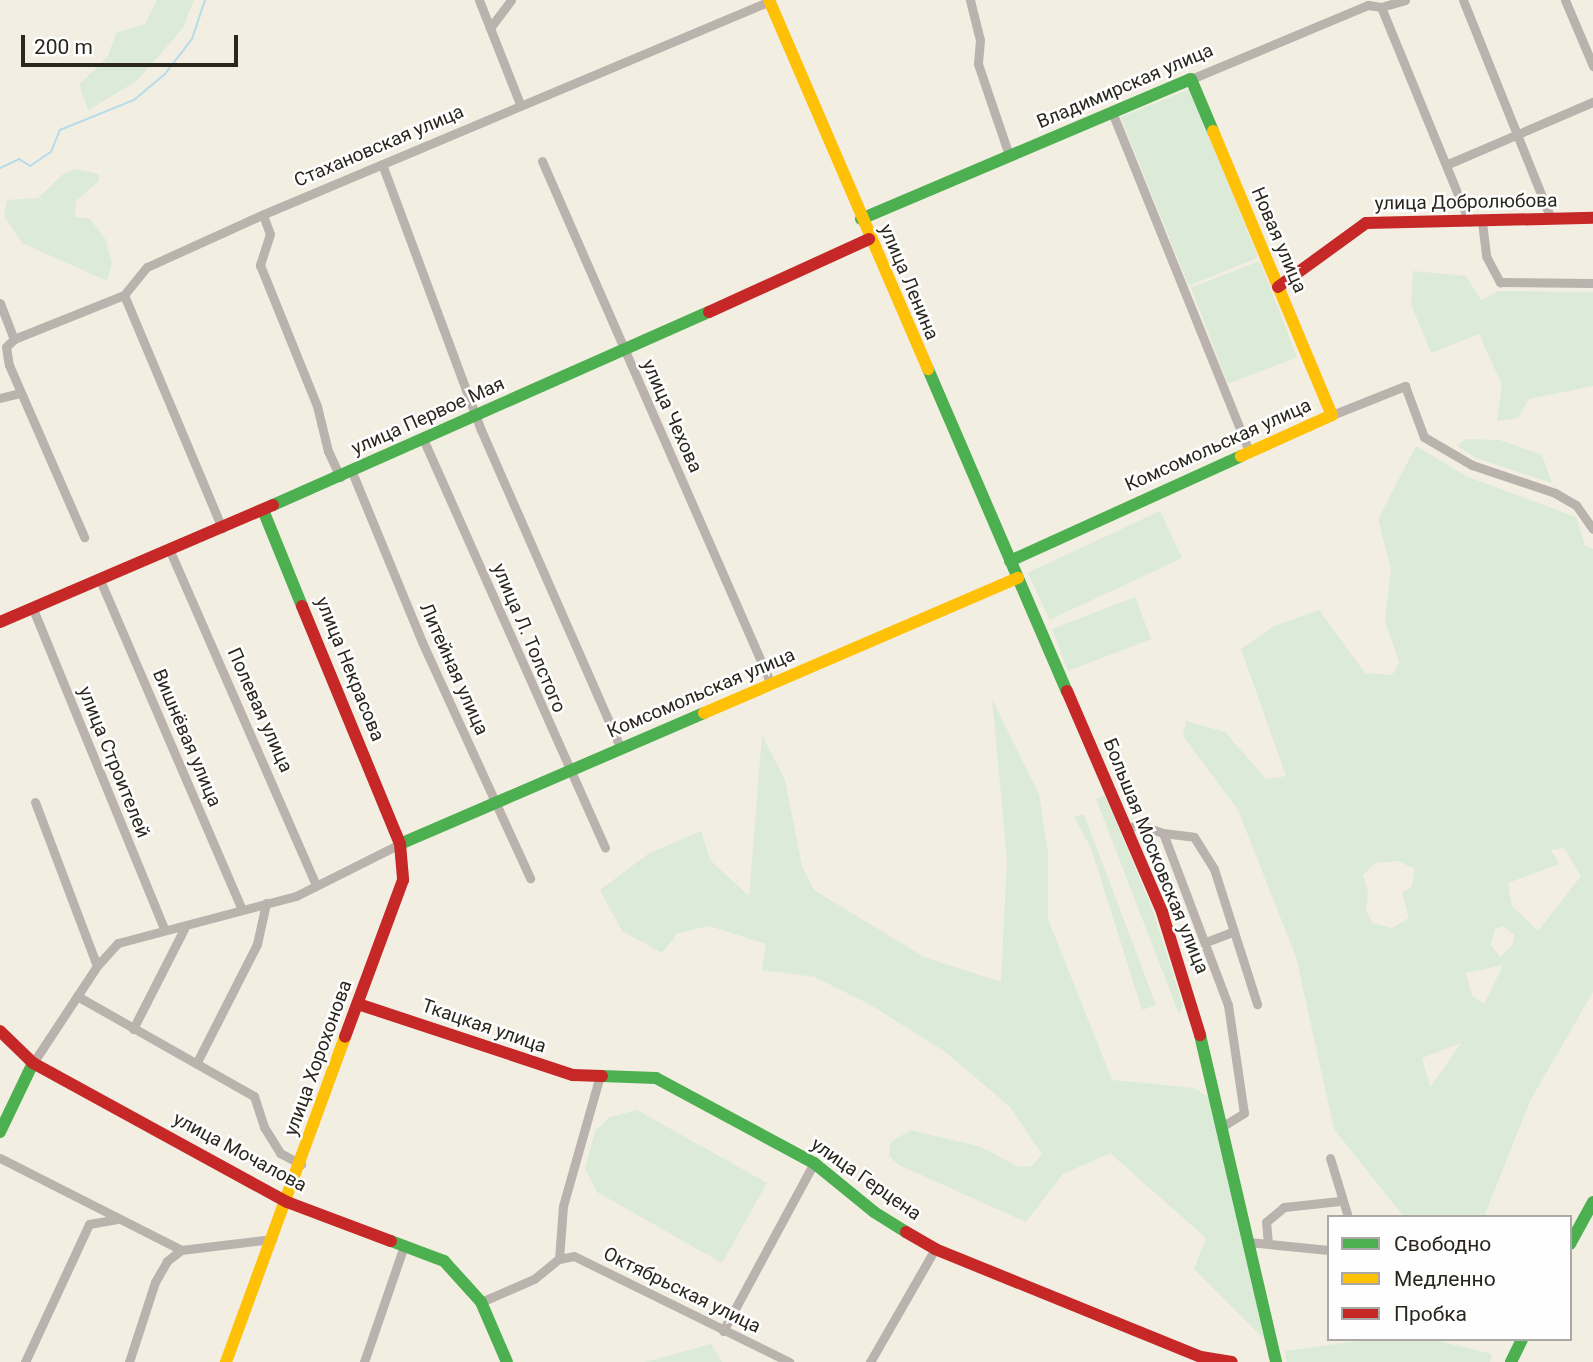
<!DOCTYPE html>
<html>
<head>
<meta charset="utf-8">
<style>
	body { margin:0 }
	#map { position:relative; width:1593px; height:1362px; overflow:hidden; background:#f3eee2; font-family:Roboto,sans-serif }
	div>[style] { position:absolute }
	[style*='--x'] { left:calc(var(--x)*1px); top:calc(var(--y)*1px); width:calc(var(--w)*1px); rotate:calc(var(--a)*1deg) }
	.green>* { inset:0; background:#dbebd8; transform-origin:0 0 }
	.stream>* { height:2px; margin:-1px; padding:0 1px; transform-origin:1px; border-radius:1px; background:#b5dcec }
	.street>* { height:9px; margin:-4.5px; padding:0 4.5px; transform-origin:4.5px; border-radius:4.5px; background:#bab2ac }
	.fast>* { height:12px; margin:-6px; padding:0 6px; transform-origin:6px; border-radius:6px; background:#4caf50 }
	.slow>* { height:12px; margin:-6px; padding:0 6px; transform-origin:6px; border-radius:6px; background:#ffc107 }
	.jam>* { height:12px; margin:-6px; padding:0 6px; transform-origin:6px; border-radius:6px; background:#c62828 }
	span { translate:-50% -50%; white-space:nowrap; text-align:center; line-height:1.15; -webkit-text-stroke:5px #fefefe; paint-order:stroke }
	.street-label { font-size:19px; color:#2a271f }
	.legend { position:absolute; left:1327px; top:1215px; width:245px; height:126px; box-sizing:border-box; background:#fefefe; border:2px solid #a9a8a5; margin:0; padding:9px 12px; list-style:none; font-size:21px; color:#2a271f }
	.legend li { display:flex; align-items:center; gap:14px; height:35px }
	.legend b { width:35px; border:2px solid #a9a8a5 }
	.scale { position:absolute; left:21px; top:35px; width:217px; height:32px; box-sizing:border-box; border:4px solid #2a271f; border-top:0; padding-left:9px; font-size:21px; line-height:24px; white-space:nowrap; color:#2a271f; -webkit-text-stroke:5px #fefefe; paint-order:stroke }
</style>
</head>
<body>
<div id="map">
	<div class="green">
		<div style="clip-path:polygon(157px 0,194px 0,183px 28px,137px 81px,88px 110px,79px 85px,108px 56px,116px 33px,145px 24px)"></div>
		<div style="left:1190px;top:89px;width:182px;height:75px;rotate:68deg"></div>
		<div style="clip-path:polygon(75px 169px,99px 174px,99px 181px,76px 201px,75px 217px,90px 219px,106px 240px,112px 264px,107px 281px,22px 243px,4px 216px,7px 200px,38px 198px,62px 175px)"></div>
		<div style="left:1260px;top:261px;width:103px;height:74px;rotate:69deg"></div>
		<div style="clip-path:polygon(1413px 271px,1466px 276px,1481px 300px,1499px 291px,1593px 292px,1593px 386px,1529px 399px,1518px 418px,1497px 421px,1502px 385px,1479px 334px,1431px 353px,1411px 304px)"></div>
		<div style="clip-path:polygon(1467px 439px,1500px 440px,1542px 455px,1552px 483px,1476px 458px,1457px 445px)"></div>
		<div style="clip-path:polygon(evenodd,1416px 446px,1468px 477px,1576px 517px,1585px 546px,1593px 549px,1593px 992px,1530px 1101px,1484px 1217px,1404px 1217px,1334px 1129px,1296px 957px,1238px 810px,1183px 736px,1186px 721px,1225px 732px,1266px 779px,1286px 776px,1241px 649px,1274px 626px,1319px 610px,1365px 673px,1392px 675px,1399px 662px,1385px 621px,1391px 569px,1378px 519px,1416px 446px,1564px 848px,1581px 876px,1538px 931px,1512px 906px,1508px 883px,1559px 864px,1551px 850px,1564px 848px,1416px 446px,1398px 861px,1415px 869px,1412px 886px,1402px 893px,1409px 918px,1392px 928px,1372px 923px,1366px 910px,1368px 892px,1363px 875px,1375px 863px,1398px 861px,1416px 446px,1503px 926px,1514px 935px,1512px 946px,1500px 957px,1491px 945px,1495px 929px,1503px 926px,1416px 446px,1503px 965px,1484px 1004px,1472px 996px,1466px 973px,1503px 965px,1416px 446px,1461px 1043px,1431px 1086px,1430px 1086px,1422px 1058px,1461px 1043px)"></div>
		<div style="left:1160px;top:511px;width:52px;height:146px;rotate:65deg"></div>
		<div style="left:1135px;top:597px;width:45px;height:89px;rotate:69deg"></div>
		<div style="clip-path:polygon(992px 699px,1039px 794px,1048px 853px,1048px 919px,1112px 1080px,1195px 1088px,1214px 1102px,1264px 1339px,1194px 1269px,1206px 1238px,1110px 1153px,1063px 1174px,1026px 1222px,899px 1165px,889px 1156px,891px 1142px,911px 1130px,981px 1147px,1019px 1167px,1032px 1166px,1042px 1154px,1010px 1107px,947px 1053px,869px 1004px,815px 977px,762px 970px,766px 944px,709px 926px,678px 933px,662px 953px,622px 931px,600px 890px,648px 854px,701px 831px,710px 860px,749px 896px,762px 735px,785px 780px,802px 866px,814px 890px,924px 957px,1001px 982px,1007px 859px)"></div>
		<div style="clip-path:polygon(1105px 795px,1154px 914px,1183px 1006px,1179px 1014px,1096px 799px)"></div>
		<div style="clip-path:polygon(1084px 814px,1156px 1005px,1142px 1010px,1091px 848px,1074px 817px)"></div>
		<div style="clip-path:polygon(637px 1110px,767px 1183px,722px 1263px,597px 1192px,585px 1169px,595px 1131px,610px 1117px)"></div>
		<div style="clip-path:polygon(1373px 1339px,1430px 1339px,1492px 1354px,1490px 1362px,1287px 1362px,1285px 1351px)"></div>
		<div style="clip-path:polygon(711px 1344px,722px 1362px,645px 1362px)"></div>
	</div>
	<div class="stream">
		<div style="--x:0;--y:168;--w:21;--a:-25"></div>
		<div style="--x:19;--y:159;--w:13;--a:32"></div>
		<div style="--x:30;--y:166;--w:25;--a:-34"></div>
		<div style="--x:51;--y:152;--w:24;--a:-68"></div>
		<div style="--x:60;--y:130;--w:80;--a:-22.1"></div>
		<div style="--x:134;--y:100;--w:40;--a:-40"></div>
		<div style="--x:165;--y:74;--w:44;--a:-52.4"></div>
		<div style="--x:192;--y:39;--w:41;--a:-71.6"></div>
	</div>
	<div class="street">
		<div style="--x:479;--y:0;--w:112;--a:68.5"></div>
		<div style="--x:970;--y:0;--w:41;--a:76"></div>
		<div style="--x:980;--y:40;--w:24;--a:95"></div>
		<div style="--x:978;--y:64;--w:96;--a:71.2"></div>
		<div style="--x:1463;--y:0;--w:236;--a:68.1"></div>
		<div style="--x:1565;--y:0;--w:72;--a:67"></div>
		<div style="--x:1381;--y:7;--w:232;--a:67.7"></div>
		<div style="--x:490;--y:28;--w:35;--a:-53"></div>
		<div style="--x:1191;--y:79;--w:192;--a:-22.7"></div>
		<div style="--x:1368;--y:5;--w:13;--a:9"></div>
		<div style="--x:1381;--y:7;--w:25;--a:-16"></div>
		<div style="--x:1112;--y:112;--w:366;--a:68"></div>
		<div style="--x:542;--y:161;--w:571;--a:66.35"></div>
		<div style="--x:382;--y:164;--w:284;--a:69.6"></div>
		<div style="--x:481;--y:430;--w:346;--a:66.3"></div>
		<div style="--x:1448;--y:164;--w:158;--a:-23.2"></div>
		<div style="--x:263;--y:215;--w:20;--a:70"></div>
		<div style="--x:270;--y:234;--w:33;--a:108"></div>
		<div style="--x:260;--y:265;--w:152;--a:68"></div>
		<div style="--x:317;--y:406;--w:46;--a:76.3"></div>
		<div style="--x:328;--y:451;--w:29;--a:65"></div>
		<div style="--x:1482;--y:222;--w:34;--a:83"></div>
		<div style="--x:1486;--y:256;--w:30;--a:62"></div>
		<div style="--x:1500;--y:282;--w:93;--a:0.6"></div>
		<div style="--x:124;--y:295;--w:253;--a:67.2"></div>
		<div style="--x:0;--y:303;--w:39;--a:69"></div>
		<div style="--x:14;--y:339;--w:11;--a:135"></div>
		<div style="--x:6;--y:347;--w:18;--a:81"></div>
		<div style="--x:9;--y:365;--w:188;--a:66.4"></div>
		<div style="--x:14;--y:339;--w:118;--a:-21.8"></div>
		<div style="--x:124;--y:295;--w:36;--a:-51"></div>
		<div style="--x:147;--y:267;--w:128;--a:-24.4"></div>
		<div style="--x:264;--y:214;--w:549;--a:-22.83"></div>
		<div style="--x:0;--y:398;--w:21;--a:-14"></div>
		<div style="--x:1332;--y:415;--w:79;--a:-21.7"></div>
		<div style="--x:1405;--y:386;--w:54;--a:69.6"></div>
		<div style="--x:1424;--y:437;--w:56;--a:30.3"></div>
		<div style="--x:1472;--y:465;--w:88;--a:18.6"></div>
		<div style="--x:1555;--y:493;--w:24;--a:30"></div>
		<div style="--x:1576;--y:505;--w:29;--a:55"></div>
		<div style="--x:424;--y:441;--w:445;--a:66"></div>
		<div style="--x:352;--y:472;--w:184;--a:67.6"></div>
		<div style="--x:422;--y:642;--w:260;--a:65.4"></div>
		<div style="--x:170;--y:551;--w:362;--a:66.4"></div>
		<div style="--x:100;--y:580;--w:359;--a:66.7"></div>
		<div style="--x:33;--y:609;--w:345;--a:67.7"></div>
		<div style="--x:35;--y:802;--w:175;--a:69.3"></div>
		<div style="--x:1128;--y:829;--w:11;--a:-27"></div>
		<div style="--x:1138;--y:824;--w:27;--a:20"></div>
		<div style="--x:1163;--y:833;--w:184;--a:69.3"></div>
		<div style="--x:1228;--y:1005;--w:109;--a:81.6"></div>
		<div style="--x:1244;--y:1113;--w:25;--a:148"></div>
		<div style="--x:1163;--y:833;--w:31;--a:7"></div>
		<div style="--x:1194;--y:837;--w:38;--a:58"></div>
		<div style="--x:1214;--y:869;--w:142;--a:72.3"></div>
		<div style="--x:1206;--y:942;--w:30;--a:-21"></div>
		<div style="--x:77;--y:996;--w:203;--a:29.5"></div>
		<div style="--x:254;--y:1096;--w:33;--a:72"></div>
		<div style="--x:264;--y:1127;--w:31;--a:58"></div>
		<div style="--x:280;--y:1153;--w:24;--a:28"></div>
		<div style="--x:133;--y:1029;--w:112;--a:-63"></div>
		<div style="--x:197;--y:1062;--w:132;--a:-63"></div>
		<div style="--x:257;--y:944;--w:42;--a:-77.6"></div>
		<div style="--x:33;--y:1063;--w:116;--a:-56.6"></div>
		<div style="--x:97;--y:966;--w:31;--a:-48"></div>
		<div style="--x:118;--y:943;--w:184;--a:-14.8"></div>
		<div style="--x:296;--y:896;--w:116;--a:-26.6"></div>
		<div style="--x:0;--y:1158;--w:203;--a:26.9"></div>
		<div style="--x:181;--y:1250;--w:92;--a:-6.9"></div>
		<div style="--x:1330;--y:1158;--w:62;--a:73"></div>
		<div style="--x:1248;--y:1242;--w:81;--a:5.6"></div>
		<div style="--x:1268;--y:1244;--w:22;--a:-95"></div>
		<div style="--x:1266;--y:1222;--w:23;--a:-40"></div>
		<div style="--x:1284;--y:1207;--w:56;--a:-6.1"></div>
		<div style="--x:559;--y:1259;--w:15;--a:-11"></div>
		<div style="--x:574;--y:1256;--w:240;--a:26.2"></div>
		<div style="--x:481;--y:1302;--w:58;--a:-23.5"></div>
		<div style="--x:534;--y:1279;--w:32;--a:-39"></div>
		<div style="--x:559;--y:1259;--w:53;--a:-85.7"></div>
		<div style="--x:563;--y:1206;--w:132;--a:-74.2"></div>
		<div style="--x:723;--y:1331;--w:191;--a:-61.6"></div>
		<div style="--x:25;--y:1362;--w:152;--a:-65.1"></div>
		<div style="--x:89;--y:1224;--w:27;--a:-10"></div>
		<div style="--x:129;--y:1362;--w:84;--a:-72"></div>
		<div style="--x:155;--y:1282;--w:24;--a:-60"></div>
		<div style="--x:167;--y:1261;--w:18;--a:-38"></div>
		<div style="--x:364;--y:1362;--w:123;--a:-71"></div>
		<div style="--x:870;--y:1362;--w:130;--a:-60.1"></div>
	</div>
	<div class="fast">
		<div style="--x:861;--y:219;--w:358;--a:-23"></div>
		<div style="--x:1191;--y:79;--w:56;--a:67.1"></div>
		<div style="--x:928;--y:369;--w:351;--a:66.7"></div>
		<div style="--x:273;--y:505;--w:477;--a:-23.9"></div>
		<div style="--x:263;--y:510;--w:104;--a:67.9"></div>
		<div style="--x:1010;--y:561;--w:254;--a:-24.4"></div>
		<div style="--x:400;--y:844;--w:331;--a:-23.3"></div>
		<div style="--x:1200;--y:1035;--w:336;--a:76.9"></div>
		<div style="--x:602;--y:1076;--w:54;--a:2.1"></div>
		<div style="--x:656;--y:1078;--w:179;--a:28.3"></div>
		<div style="--x:814;--y:1163;--w:77;--a:39.2"></div>
		<div style="--x:874;--y:1212;--w:38;--a:32"></div>
		<div style="--x:0;--y:1132;--w:76;--a:-64.4"></div>
		<div style="--x:391;--y:1241;--w:57;--a:20.7"></div>
		<div style="--x:444;--y:1261;--w:55;--a:47.9"></div>
		<div style="--x:481;--y:1302;--w:65;--a:66.6"></div>
		<div style="--x:1570;--y:1244;--w:48;--a:-61.3"></div>
		<div style="--x:1511;--y:1362;--w:25;--a:-64"></div>
	</div>
	<div class="slow">
		<div style="--x:769;--y:0;--w:402;--a:66.7"></div>
		<div style="--x:1213;--y:131;--w:308;--a:67.3"></div>
		<div style="--x:1332;--y:415;--w:100;--a:155.7"></div>
		<div style="--x:704;--y:713;--w:342;--a:-23.3"></div>
		<div style="--x:226;--y:1362;--w:346;--a:-69.9"></div>
	</div>
	<div class="jam">
		<div style="--x:1278;--y:287;--w:109;--a:-36"></div>
		<div style="--x:1366;--y:223;--w:227;--a:-1.3"></div>
		<div style="--x:709;--y:312;--w:176;--a:-24.5"></div>
		<div style="--x:302;--y:606;--w:257;--a:67.6"></div>
		<div style="--x:400;--y:844;--w:36;--a:85"></div>
		<div style="--x:403;--y:880;--w:167;--a:110.3"></div>
		<div style="--x:0;--y:622;--w:297;--a:-23.2"></div>
		<div style="--x:1067;--y:691;--w:241;--a:66.7"></div>
		<div style="--x:1162;--y:912;--w:129;--a:72.8"></div>
		<div style="--x:358;--y:1004;--w:226;--a:18.3"></div>
		<div style="--x:573;--y:1075;--w:29;--a:2"></div>
		<div style="--x:0;--y:1031;--w:46;--a:44.1"></div>
		<div style="--x:33;--y:1063;--w:290;--a:28.7"></div>
		<div style="--x:287;--y:1202;--w:111;--a:20.6"></div>
		<div style="--x:906;--y:1232;--w:34;--a:30"></div>
		<div style="--x:935;--y:1249;--w:287;--a:22.1"></div>
		<div style="--x:1201;--y:1357;--w:31;--a:9"></div>
	</div>
	<div class="street-label">
		<span style="left:1125px;top:86px;rotate:-23deg">Владимирская улица</span>
		<span style="left:379px;top:146px;rotate:-23deg">Стахановская улица</span>
		<span style="left:1466px;top:202px;rotate:-1deg">улица Добролюбова</span>
		<span style="left:1279px;top:240px;rotate:67deg">Новая улица</span>
		<span style="left:909px;top:282px;rotate:67deg">улица Ленина</span>
		<span style="left:428px;top:416px;rotate:-24deg">улица Первое Мая</span>
		<span style="left:672px;top:416px;rotate:66deg">улица Чехова</span>
		<span style="left:1218px;top:445px;rotate:-24deg">Комсомольская улица</span>
		<span style="left:529px;top:638px;rotate:67deg">улица Л. Толстого</span>
		<span style="left:350px;top:669px;rotate:68deg">улица Некрасова</span>
		<span style="left:454px;top:669px;rotate:66deg">Литейная улица</span>
		<span style="left:701px;top:693px;rotate:-23deg">Комсомольская улица</span>
		<span style="left:260px;top:710px;rotate:66deg">Полевая улица</span>
		<span style="left:187px;top:738px;rotate:67deg">Вишнёвая улица</span>
		<span style="left:114px;top:762px;rotate:68deg">улица Строителей</span>
		<span style="left:1156px;top:856px;rotate:68deg">Большая Московская улица</span>
		<span style="left:484px;top:1026px;rotate:19deg">Ткацкая улица</span>
		<span style="left:318px;top:1058px;rotate:-70deg">улица Хорохонова</span>
		<span style="left:240px;top:1152px;rotate:28deg">улица Мочалова</span>
		<span style="left:866px;top:1179px;rotate:35deg">улица Герцена</span>
		<span style="left:682px;top:1290px;rotate:26deg">Октябрьская улица</span>
	</div>
	<ul class="legend">
	<li><b style="height:9px;background:#4caf50"></b>Свободно</li>
	<li><b style="height:9px;background:#ffc107"></b>Медленно</li>
	<li><b style="height:9px;background:#c62828"></b>Пробка</li>
	</ul>
	<div class="scale">200 m</div>
</div>
</body>
</html>
